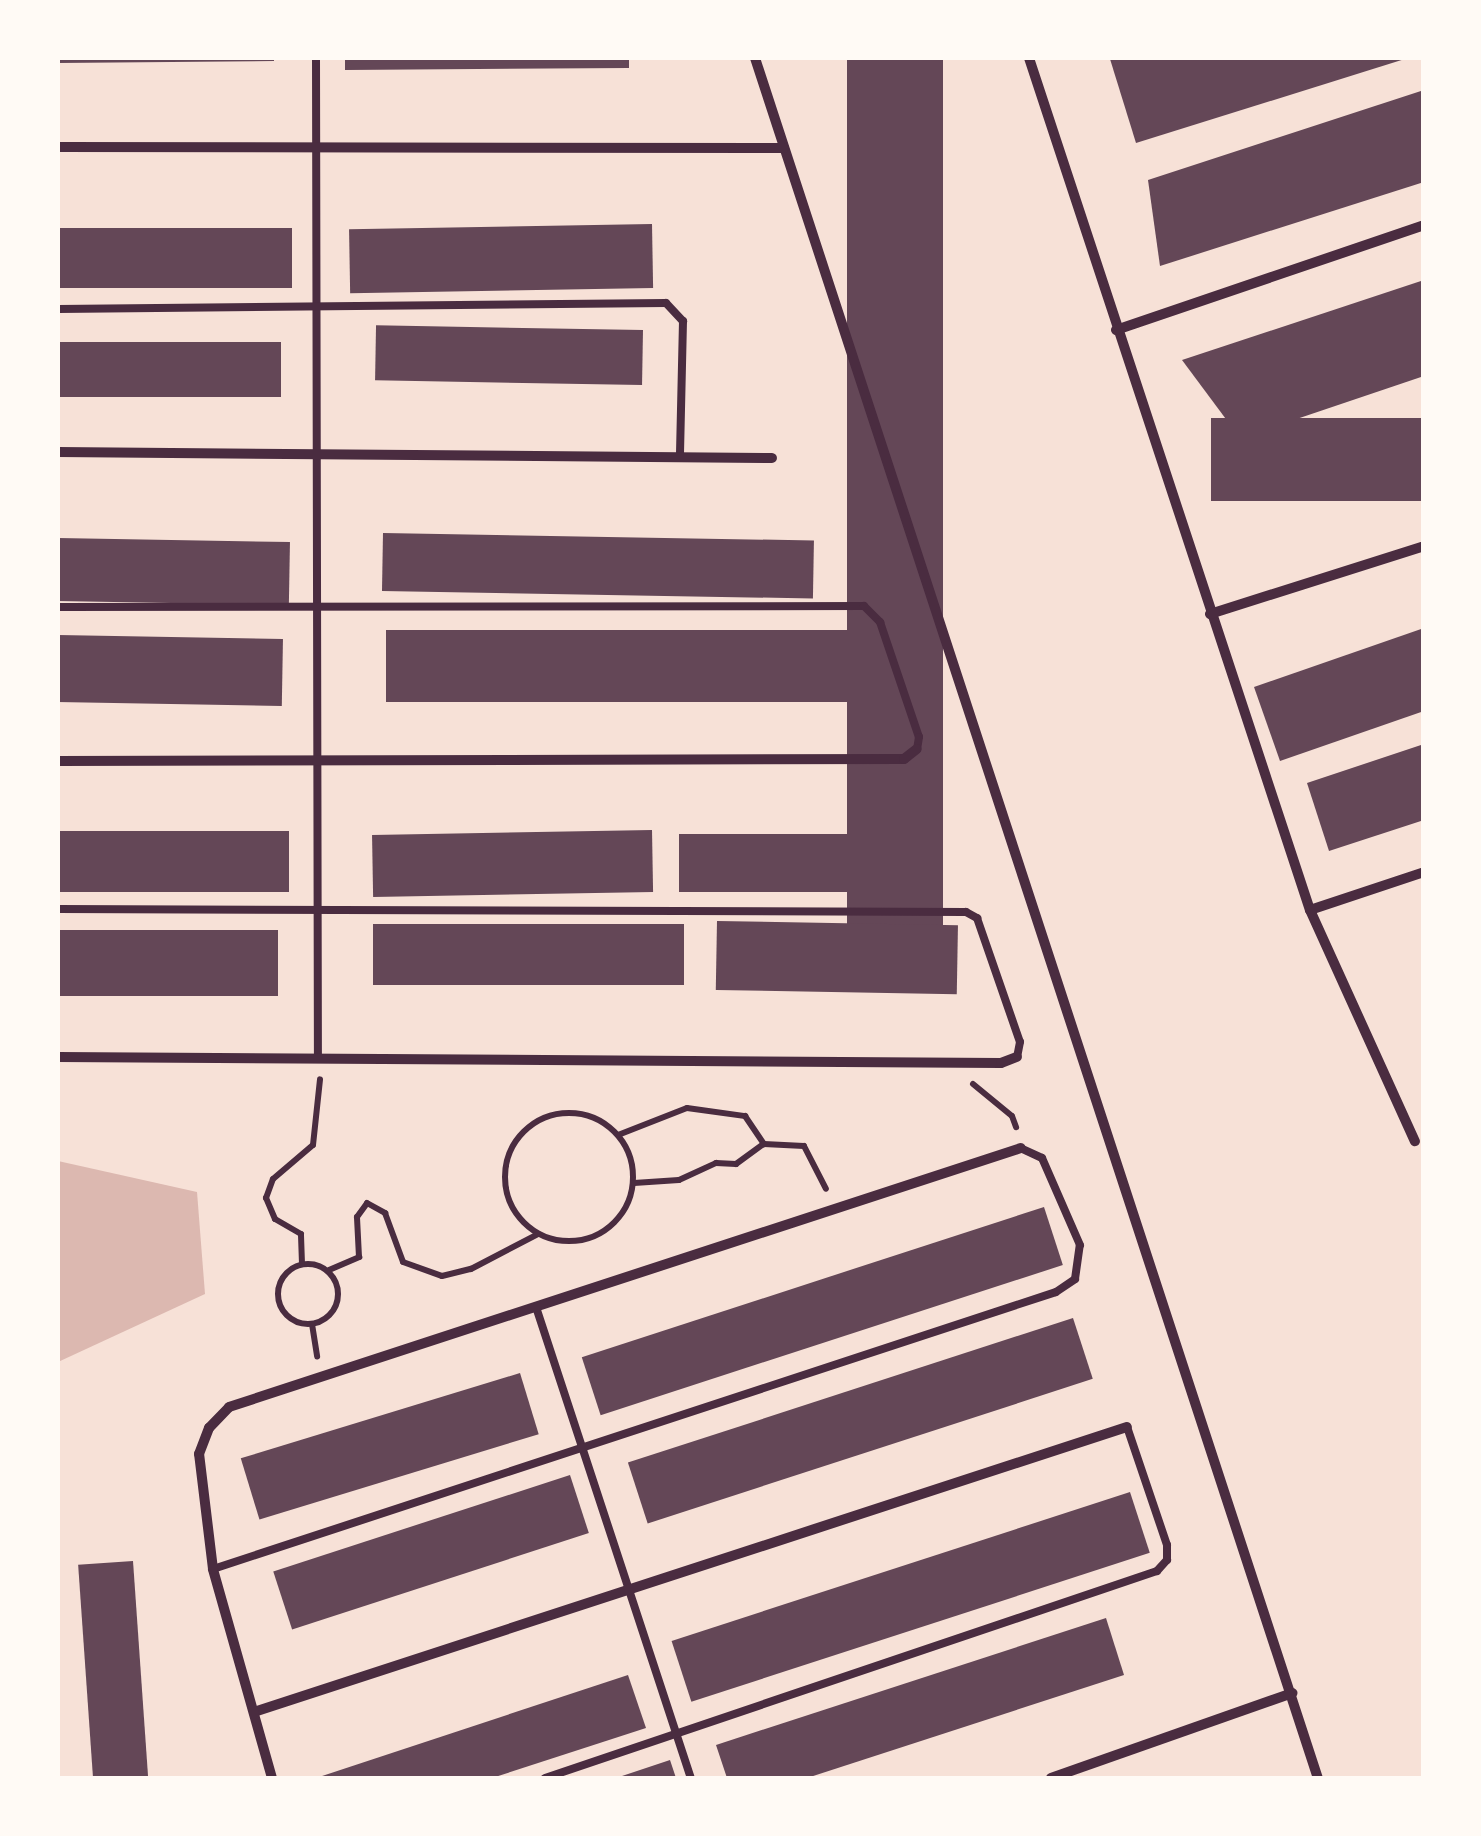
<!DOCTYPE html>
<html>
<head>
<meta charset="utf-8">
<style>
	body { margin:0 }
	#map { position:relative; width:1481px; height:1836px; overflow:hidden; background:#f7e1d7; font-family:"Source Serif 4",serif }
	div>[style] { position:absolute }
	[style*='--x'] { left:calc(var(--x)*1px); top:calc(var(--y)*1px); width:calc(var(--w)*1px); rotate:calc(var(--a)*1deg) }
	.water>* { inset:0; background:#dcb8b0 }
	.building>* { inset:0; background:#644757; transform-origin:0 0 }
	.path>* { height:6px; margin:-3px; padding:0 3px; transform-origin:3px; border-radius:3px; background:#4a2c40 }
	.path>.ring { margin:-3px; padding:0; box-sizing:content-box; background:none; border:6px solid #4a2c40; border-radius:50% }
	.service>* { height:8px; margin:-4px; padding:0 4px; transform-origin:4px; border-radius:4px; background:#4a2c40 }
	.minor>* { height:10px; margin:-5px; padding:0 5px; transform-origin:5px; border-radius:5px; background:#4a2c40 }
	span { translate:-50% -50%; white-space:nowrap; text-align:center; line-height:1.15; -webkit-text-stroke:10px #fffaf5; paint-order:stroke }
	.frame { position:absolute; inset:0; border:60px solid #fffaf5; pointer-events:none }
</style>
</head>
<body>
<div id="map">
	<div class="water">
		<div style="clip-path:polygon(58px 1161px,197px 1192px,205px 1294px,58px 1362px)"></div>
	</div>
	<div class="building">
		<div style="clip-path:polygon(58px 58px,274px 58px,274px 61px,58px 63px)"></div>
		<div style="clip-path:polygon(345px 58px,629px 58px,629px 68px,345px 70px)"></div>
		<div style="left:847px;top:58px;width:96px;height:904px"></div>
		<div style="clip-path:polygon(1408px 58px,1136px 143px,1110px 59px,1115px 58px)"></div>
		<div style="clip-path:polygon(1424px 90px,1424px 182px,1160px 266px,1148px 180px)"></div>
		<div style="left:652px;top:224px;width:64px;height:303px;rotate:89deg"></div>
		<div style="left:58px;top:228px;width:234px;height:60px"></div>
		<div style="clip-path:polygon(1424px 280px,1424px 376px,1240px 438px,1182px 360px)"></div>
		<div style="left:643px;top:330px;width:55px;height:267px;rotate:91deg"></div>
		<div style="left:58px;top:342px;width:223px;height:55px"></div>
		<div style="left:1424px;top:418px;width:83px;height:213px;rotate:90deg"></div>
		<div style="left:383px;top:533px;width:431px;height:58px;rotate:1deg"></div>
		<div style="left:58px;top:538px;width:232px;height:63px;rotate:1deg"></div>
		<div style="clip-path:polygon(1424px 628px,1424px 711px,1280px 761px,1254px 687px)"></div>
		<div style="left:386px;top:630px;width:472px;height:72px"></div>
		<div style="left:58px;top:635px;width:225px;height:67px;rotate:1deg"></div>
		<div style="clip-path:polygon(1424px 744px,1424px 820px,1329px 851px,1307px 783px)"></div>
		<div style="left:652px;top:830px;width:62px;height:280px;rotate:89deg"></div>
		<div style="left:58px;top:831px;width:231px;height:61px"></div>
		<div style="left:679px;top:834px;width:264px;height:58px"></div>
		<div style="left:717px;top:921px;width:241px;height:69px;rotate:1deg"></div>
		<div style="left:373px;top:924px;width:311px;height:61px"></div>
		<div style="left:58px;top:930px;width:220px;height:66px"></div>
		<div style="left:1044px;top:1207px;width:61px;height:486px;rotate:72deg"></div>
		<div style="left:1073px;top:1318px;width:64px;height:468px;rotate:72deg"></div>
		<div style="left:520px;top:1373px;width:64px;height:292px;rotate:73deg"></div>
		<div style="left:570px;top:1475px;width:61px;height:312px;rotate:72deg"></div>
		<div style="left:1130px;top:1492px;width:64px;height:482px;rotate:72deg"></div>
		<div style="left:133px;top:1561px;width:218px;height:55px;rotate:86deg"></div>
		<div style="clip-path:polygon(1106px 1618px,1124px 1675px,807px 1778px,727px 1778px,716px 1745px)"></div>
		<div style="clip-path:polygon(628px 1675px,646px 1728px,492px 1778px,316px 1778px)"></div>
		<div style="clip-path:polygon(670px 1760px,676px 1778px,616px 1778px)"></div>
	</div>
	<div class="path">
		<div style="--x:973;--y:1084;--w:50;--a:39.4"></div>
		<div style="--x:1012;--y:1116;--w:12;--a:70"></div>
		<div class="ring" style="left:505px;top:1113px;width:122px;height:122px"></div>
		<div style="--x:618;--y:1135;--w:74;--a:-21.4"></div>
		<div style="--x:687;--y:1108;--w:59;--a:7.9"></div>
		<div style="--x:745;--y:1116;--w:34;--a:56"></div>
		<div style="--x:764;--y:1144;--w:40;--a:2.9"></div>
		<div style="--x:804;--y:1146;--w:48;--a:62.9"></div>
		<div style="--x:634;--y:1183;--w:45;--a:-3.8"></div>
		<div style="--x:679;--y:1180;--w:41;--a:-24.7"></div>
		<div style="--x:716;--y:1163;--w:20;--a:3"></div>
		<div style="--x:736;--y:1164;--w:34;--a:-36"></div>
		<div class="ring" style="left:278px;top:1264px;width:54px;height:54px"></div>
		<div style="--x:302;--y:1264;--w:30;--a:-92"></div>
		<div style="--x:301;--y:1234;--w:30;--a:-150"></div>
		<div style="--x:275;--y:1219;--w:23;--a:-113"></div>
		<div style="--x:266;--y:1198;--w:20;--a:-70"></div>
		<div style="--x:273;--y:1179;--w:52;--a:-40.4"></div>
		<div style="--x:313;--y:1145;--w:66;--a:-83.9"></div>
		<div style="--x:329;--y:1270;--w:33;--a:-23"></div>
		<div style="--x:359;--y:1257;--w:40;--a:-92.9"></div>
		<div style="--x:357;--y:1217;--w:17;--a:-54"></div>
		<div style="--x:367;--y:1203;--w:21;--a:29"></div>
		<div style="--x:385;--y:1213;--w:52;--a:69.8"></div>
		<div style="--x:403;--y:1262;--w:41;--a:19.7"></div>
		<div style="--x:442;--y:1276;--w:30;--a:-14"></div>
		<div style="--x:471;--y:1269;--w:76;--a:-27.6"></div>
		<div style="--x:312;--y:1324;--w:33;--a:81"></div>
	</div>
	<div class="service">
		<div style="--x:316;--y:58;--w:1000;--a:89.89"></div>
		<div style="--x:58;--y:309;--w:608;--a:-0.57"></div>
		<div style="--x:666;--y:303;--w:25;--a:47"></div>
		<div style="--x:683;--y:321;--w:137;--a:91.3"></div>
		<div style="--x:58;--y:607;--w:806;--a:-0.07"></div>
		<div style="--x:864;--y:606;--w:23;--a:45"></div>
		<div style="--x:880;--y:622;--w:121;--a:71.3"></div>
		<div style="--x:919;--y:737;--w:12;--a:99"></div>
		<div style="--x:58;--y:909;--w:908;--a:0.19"></div>
		<div style="--x:966;--y:912;--w:13;--a:29"></div>
		<div style="--x:977;--y:918;--w:131;--a:70.9"></div>
		<div style="--x:1020;--y:1042;--w:15;--a:101"></div>
		<div style="--x:536;--y:1307;--w:496;--a:71.8"></div>
		<div style="--x:213;--y:1569;--w:887;--a:-18.19"></div>
		<div style="--x:1056;--y:1292;--w:23;--a:-34"></div>
		<div style="--x:1075;--y:1279;--w:34;--a:-82"></div>
		<div style="--x:1080;--y:1245;--w:95;--a:-113.6"></div>
		<div style="--x:1042;--y:1158;--w:23;--a:-155"></div>
		<div style="--x:545;--y:1778;--w:646;--a:-18.69"></div>
		<div style="--x:1157;--y:1571;--w:15;--a:-48"></div>
		<div style="--x:1167;--y:1560;--w:15;--a:-90"></div>
		<div style="--x:1167;--y:1545;--w:125;--a:-108.7"></div>
	</div>
	<div class="minor">
		<div style="--x:755;--y:58;--w:1810;--a:71.88"></div>
		<div style="--x:1029;--y:58;--w:897;--a:71.75"></div>
		<div style="--x:1310;--y:910;--w:254;--a:65.6"></div>
		<div style="--x:58;--y:147;--w:726;--a:0.08"></div>
		<div style="--x:1116;--y:330;--w:325;--a:-18.8"></div>
		<div style="--x:58;--y:452;--w:714;--a:0.48"></div>
		<div style="--x:1210;--y:614;--w:225;--a:-17.6"></div>
		<div style="--x:58;--y:761;--w:846;--a:-0.14"></div>
		<div style="--x:904;--y:759;--w:16;--a:-38"></div>
		<div style="--x:1310;--y:910;--w:120;--a:-18.4"></div>
		<div style="--x:58;--y:1057;--w:943;--a:0.36"></div>
		<div style="--x:1001;--y:1063;--w:17;--a:-21"></div>
		<div style="--x:257;--y:1711;--w:915;--a:-18.08"></div>
		<div style="--x:272;--y:1778;--w:217;--a:-105.8"></div>
		<div style="--x:213;--y:1569;--w:116;--a:-96.9"></div>
		<div style="--x:199;--y:1454;--w:28;--a:-69"></div>
		<div style="--x:209;--y:1428;--w:29;--a:-46"></div>
		<div style="--x:229;--y:1407;--w:833;--a:-18.11"></div>
		<div style="--x:1051;--y:1778;--w:256;--a:-19.4"></div>
	</div>
	<div class="frame"></div>
</div>
</body>
</html>
